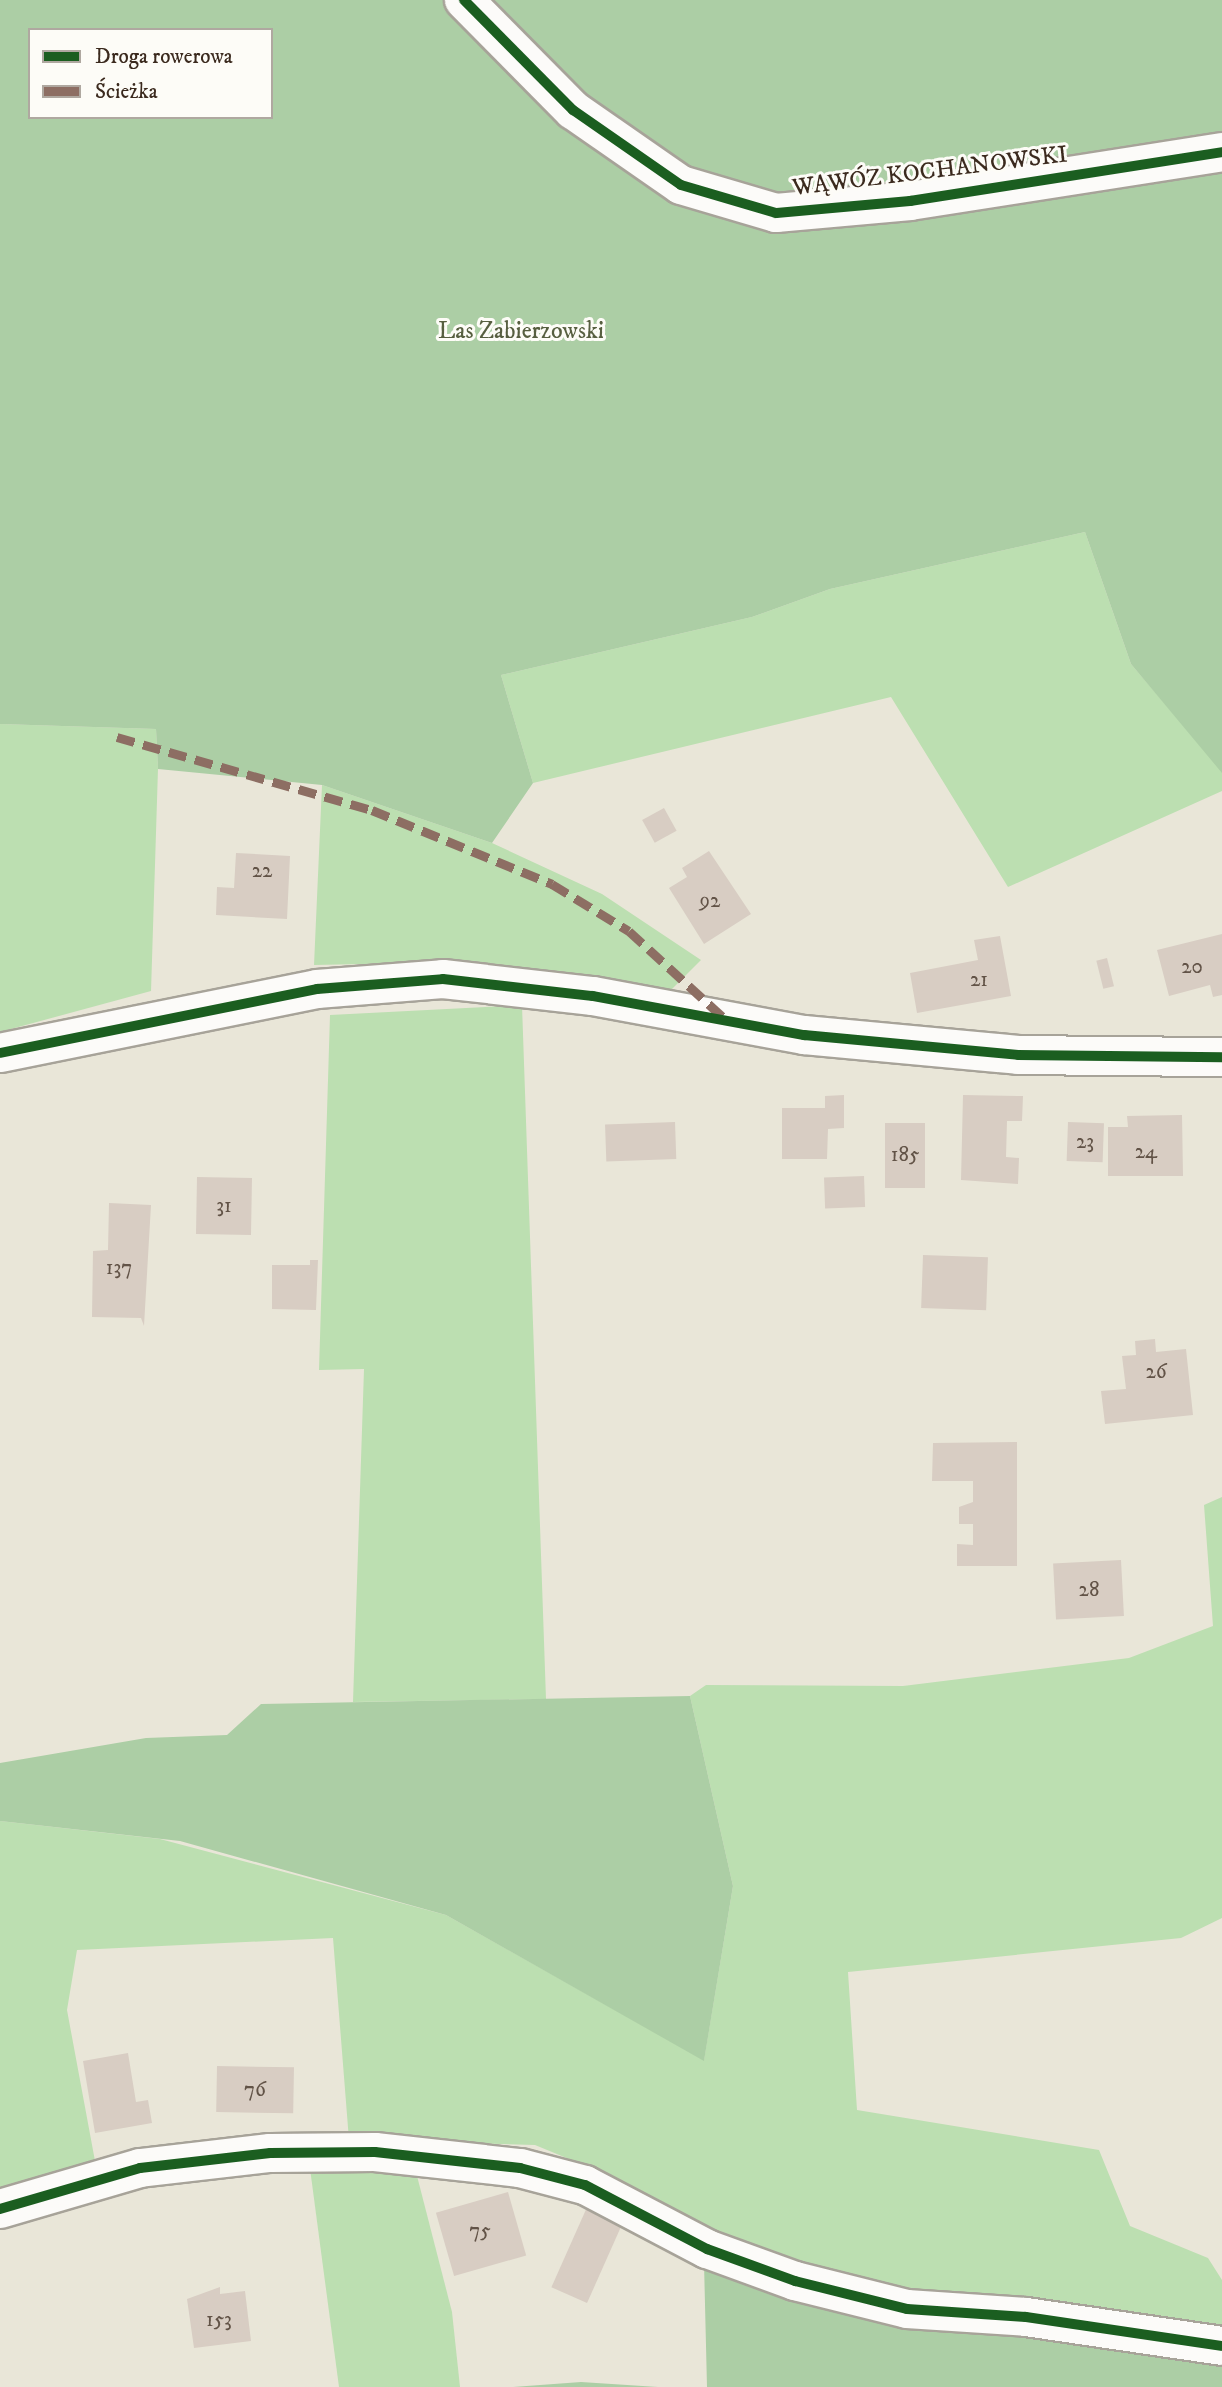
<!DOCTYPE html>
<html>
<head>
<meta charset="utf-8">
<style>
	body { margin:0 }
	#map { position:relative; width:1222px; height:2387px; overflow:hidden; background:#e9e6d8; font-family:"IM FELL DW Pica",serif }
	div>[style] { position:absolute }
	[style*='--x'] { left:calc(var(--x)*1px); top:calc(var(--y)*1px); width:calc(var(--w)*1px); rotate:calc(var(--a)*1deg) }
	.green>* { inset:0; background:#bcdfb1 }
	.forest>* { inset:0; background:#accea5 }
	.building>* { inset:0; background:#d8cdc3; transform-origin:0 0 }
	.roads { filter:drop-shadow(2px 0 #a7a399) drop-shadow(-2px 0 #a7a399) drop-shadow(0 2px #a7a399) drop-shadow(0 -2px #a7a399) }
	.minor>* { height:38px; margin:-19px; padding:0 19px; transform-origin:19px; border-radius:19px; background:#fcfbf9 }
	.quiet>* { height:9px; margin-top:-4.5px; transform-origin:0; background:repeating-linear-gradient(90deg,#8d6e63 0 18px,transparent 0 27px) }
	.cycleway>* { height:10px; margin:-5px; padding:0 5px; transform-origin:5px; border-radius:5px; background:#1b5e20 }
	span { translate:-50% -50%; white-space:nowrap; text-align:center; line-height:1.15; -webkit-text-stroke:6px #fdfcf7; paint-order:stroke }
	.number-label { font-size:21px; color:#625347 }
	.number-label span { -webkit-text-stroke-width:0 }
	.street-label { font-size:24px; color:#3b2a1e }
	.park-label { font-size:24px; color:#575f40 }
	.legend { position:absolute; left:28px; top:28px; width:245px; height:91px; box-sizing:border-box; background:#fdfcf7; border:2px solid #afa8a0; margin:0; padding:9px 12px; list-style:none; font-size:21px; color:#3b2a1e }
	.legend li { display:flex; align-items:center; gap:14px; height:35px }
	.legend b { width:35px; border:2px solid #afa8a0 }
</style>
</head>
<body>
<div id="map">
	<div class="green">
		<div style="clip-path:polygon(1085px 532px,1131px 664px,1222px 771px,1222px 791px,1008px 887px,891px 697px,533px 783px,501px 675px,752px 617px,830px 589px)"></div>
		<div style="clip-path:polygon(0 724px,156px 729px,158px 769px,151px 991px,0 1032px)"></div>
		<div style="clip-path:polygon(322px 785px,492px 843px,602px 894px,701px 960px,661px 1000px,412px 963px,314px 965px)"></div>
		<div style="clip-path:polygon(522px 1005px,546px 1699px,353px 1702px,364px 1369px,319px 1370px,330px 1015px)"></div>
		<div style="clip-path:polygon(1222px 1497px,1222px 1918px,1181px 1938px,848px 1972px,857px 2110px,1099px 2150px,1130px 2226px,1208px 2258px,1222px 2280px,1222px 2330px,894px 2325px,604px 2205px,620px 2180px,535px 2145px,349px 2140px,333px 1938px,77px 1950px,67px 2010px,95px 2161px,0 2193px,0 1821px,160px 1839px,446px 1915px,704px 2060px,733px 1886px,690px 1696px,706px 1685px,903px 1686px,1129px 1658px,1213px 1626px,1204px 1505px)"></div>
		<div style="clip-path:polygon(309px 2161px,416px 2172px,452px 2312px,460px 2387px,339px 2387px)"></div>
	</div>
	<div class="forest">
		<div style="clip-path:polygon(evenodd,0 0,1222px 0,1222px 773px,1131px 664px,1085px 532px,830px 589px,752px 617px,501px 675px,533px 783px,492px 843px,322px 785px,158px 769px,156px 729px,0 724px,0 0,30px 30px,271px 30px,271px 117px,30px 117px,30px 30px)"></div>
		<div style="clip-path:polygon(690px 1696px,733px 1886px,704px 2061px,446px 1915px,180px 1841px,0 1821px,0 1763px,146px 1738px,227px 1735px,261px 1704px)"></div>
		<div style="clip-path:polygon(704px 2263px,894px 2325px,1222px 2330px,1222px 2387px,707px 2387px)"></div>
		<div style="clip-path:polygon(581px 2382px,658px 2387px,513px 2387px)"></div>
	</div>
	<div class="building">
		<div style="left:664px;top:808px;width:26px;height:25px;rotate:61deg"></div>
		<div style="clip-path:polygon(709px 851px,751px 914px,704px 944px,669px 888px,687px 877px,682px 868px)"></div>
		<div style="clip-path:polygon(236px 853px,290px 856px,287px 919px,216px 915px,217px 887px,234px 888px)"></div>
		<div style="clip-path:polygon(1222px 934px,1222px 995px,1213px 997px,1210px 985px,1169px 996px,1157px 950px)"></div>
		<div style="clip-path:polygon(1000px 936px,1011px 996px,917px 1013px,910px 973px,978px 960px,974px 940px)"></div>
		<div style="left:1107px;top:958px;width:29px;height:11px;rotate:76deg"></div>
		<div style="clip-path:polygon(844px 1095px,844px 1128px,828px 1129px,827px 1159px,782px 1159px,782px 1108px,825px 1108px,825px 1096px)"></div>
		<div style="clip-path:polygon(963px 1095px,1023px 1096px,1022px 1121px,1007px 1121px,1006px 1157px,1019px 1158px,1018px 1184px,961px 1180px)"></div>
		<div style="clip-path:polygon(1182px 1115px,1183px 1176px,1108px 1176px,1108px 1127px,1128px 1127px,1127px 1116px)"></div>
		<div style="left:675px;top:1122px;width:37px;height:70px;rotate:88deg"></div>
		<div style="left:1068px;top:1122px;width:36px;height:39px;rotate:2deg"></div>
		<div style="left:885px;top:1123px;width:40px;height:65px"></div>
		<div style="left:864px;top:1176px;width:31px;height:40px;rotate:88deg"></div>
		<div style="left:197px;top:1177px;width:55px;height:57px;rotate:1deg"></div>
		<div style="clip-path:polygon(109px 1203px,151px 1205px,144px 1326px,141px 1318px,92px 1317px,93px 1251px,108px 1250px)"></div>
		<div style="left:923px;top:1255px;width:65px;height:53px;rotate:2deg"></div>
		<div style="clip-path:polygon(310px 1260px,318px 1260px,316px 1310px,272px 1309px,272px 1265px,310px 1265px)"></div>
		<div style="clip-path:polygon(1155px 1339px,1156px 1352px,1186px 1349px,1193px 1415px,1105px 1424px,1101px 1391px,1126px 1389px,1122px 1356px,1136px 1355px,1135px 1341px)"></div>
		<div style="clip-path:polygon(1017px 1442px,1017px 1566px,957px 1566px,957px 1544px,973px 1545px,973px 1524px,959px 1524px,959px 1507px,973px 1502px,973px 1481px,932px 1481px,933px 1443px)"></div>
		<div style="left:1121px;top:1560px;width:56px;height:68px;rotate:87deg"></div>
		<div style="clip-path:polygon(128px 2053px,136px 2102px,148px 2100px,152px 2123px,95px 2133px,83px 2061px)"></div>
		<div style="left:217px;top:2066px;width:77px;height:46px;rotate:1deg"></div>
		<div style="left:508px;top:2192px;width:66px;height:75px;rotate:74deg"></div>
		<div style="left:588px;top:2205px;width:39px;height:90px;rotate:24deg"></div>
		<div style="clip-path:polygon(220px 2287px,220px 2294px,245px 2291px,251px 2341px,194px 2348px,187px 2299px)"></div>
	</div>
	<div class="roads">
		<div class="minor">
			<div style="--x:464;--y:0;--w:155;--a:45.3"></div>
			<div style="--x:573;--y:110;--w:131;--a:34.8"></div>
			<div style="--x:681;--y:185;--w:99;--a:16.4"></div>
			<div style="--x:776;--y:213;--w:135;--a:-5.1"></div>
			<div style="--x:910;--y:201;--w:316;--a:-8.9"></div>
			<div style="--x:0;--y:1053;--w:323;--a:-11.4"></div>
			<div style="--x:317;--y:989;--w:126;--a:-4.5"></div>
			<div style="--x:443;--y:979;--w:151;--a:6.5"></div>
			<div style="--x:593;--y:996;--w:215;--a:10.5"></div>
			<div style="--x:804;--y:1035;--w:215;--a:5.3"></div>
			<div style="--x:1018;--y:1055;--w:204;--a:0.6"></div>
			<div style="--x:0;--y:2209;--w:146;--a:-16.3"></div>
			<div style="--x:140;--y:2168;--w:131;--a:-6.6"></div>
			<div style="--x:270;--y:2153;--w:105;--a:-0.5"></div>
			<div style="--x:375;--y:2152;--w:146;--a:6.3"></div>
			<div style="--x:520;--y:2168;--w:67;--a:14.7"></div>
			<div style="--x:585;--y:2185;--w:138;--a:27.7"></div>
			<div style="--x:707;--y:2249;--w:94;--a:20"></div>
			<div style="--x:795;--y:2281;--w:115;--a:14"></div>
			<div style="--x:907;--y:2309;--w:119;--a:3.8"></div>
			<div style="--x:1026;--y:2317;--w:198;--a:8.4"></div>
		</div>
	</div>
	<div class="quiet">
		<div style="--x:117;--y:737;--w:265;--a:16"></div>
		<div style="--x:372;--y:810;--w:195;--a:22.3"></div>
		<div style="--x:552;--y:884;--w:90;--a:31.4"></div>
		<div style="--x:629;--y:931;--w:129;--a:42.5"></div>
	</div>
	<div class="cycleway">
		<div style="--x:464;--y:0;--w:155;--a:45.3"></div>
		<div style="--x:573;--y:110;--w:131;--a:34.8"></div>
		<div style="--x:681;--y:185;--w:99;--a:16.4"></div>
		<div style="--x:776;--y:213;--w:135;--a:-5.1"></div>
		<div style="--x:910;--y:201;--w:316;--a:-8.9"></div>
		<div style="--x:0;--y:1053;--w:323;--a:-11.4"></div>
		<div style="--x:317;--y:989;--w:126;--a:-4.5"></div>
		<div style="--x:443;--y:979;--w:151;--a:6.5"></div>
		<div style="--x:593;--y:996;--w:215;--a:10.5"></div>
		<div style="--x:804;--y:1035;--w:215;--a:5.3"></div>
		<div style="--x:1018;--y:1055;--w:204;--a:0.6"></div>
		<div style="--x:0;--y:2209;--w:146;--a:-16.3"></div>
		<div style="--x:140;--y:2168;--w:131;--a:-6.6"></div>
		<div style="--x:270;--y:2153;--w:105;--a:-0.5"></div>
		<div style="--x:375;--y:2152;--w:146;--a:6.3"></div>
		<div style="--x:520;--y:2168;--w:67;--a:14.7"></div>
		<div style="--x:585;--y:2185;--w:138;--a:27.7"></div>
		<div style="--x:707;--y:2249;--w:94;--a:20"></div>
		<div style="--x:795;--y:2281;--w:115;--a:14"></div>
		<div style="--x:907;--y:2309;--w:119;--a:3.8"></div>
		<div style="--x:1026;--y:2317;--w:198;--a:8.4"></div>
	</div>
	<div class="number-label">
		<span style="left:262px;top:871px">22</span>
		<span style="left:710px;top:901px">92</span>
		<span style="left:1192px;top:967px">20</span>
		<span style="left:979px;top:980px">21</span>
		<span style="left:1085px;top:1142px">23</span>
		<span style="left:1146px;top:1152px">24</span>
		<span style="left:905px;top:1155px">185</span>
		<span style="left:224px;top:1206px">31</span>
		<span style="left:119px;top:1268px">137</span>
		<span style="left:1156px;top:1372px">26</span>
		<span style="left:1089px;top:1590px">28</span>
		<span style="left:255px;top:2090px">76</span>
		<span style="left:480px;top:2231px">75</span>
		<span style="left:219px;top:2320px">153</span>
	</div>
	<div class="street-label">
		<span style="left:930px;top:172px;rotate:-7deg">WĄWÓZ KOCHANOWSKI</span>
	</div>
	<div class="park-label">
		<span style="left:521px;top:332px">Las Zabierzowski</span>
	</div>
	<ul class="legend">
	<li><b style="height:9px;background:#1b5e20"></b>Droga rowerowa</li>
	<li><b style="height:9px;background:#8d6e63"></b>Ścieżka</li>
	</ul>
</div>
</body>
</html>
